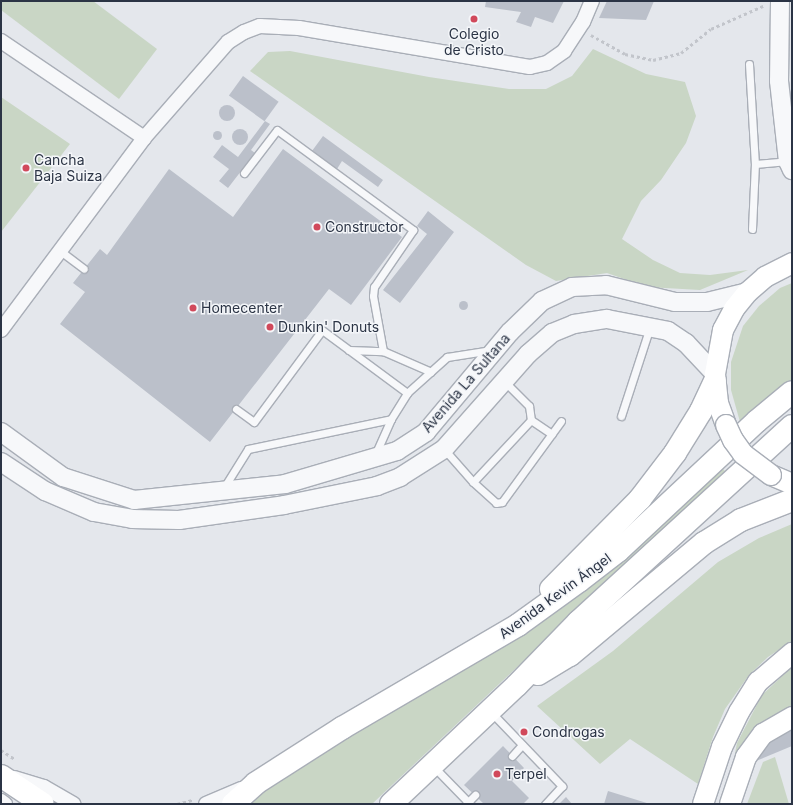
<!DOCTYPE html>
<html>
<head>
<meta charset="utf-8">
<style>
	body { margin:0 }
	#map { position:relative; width:793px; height:805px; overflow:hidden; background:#e4e7ec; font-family:Inter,sans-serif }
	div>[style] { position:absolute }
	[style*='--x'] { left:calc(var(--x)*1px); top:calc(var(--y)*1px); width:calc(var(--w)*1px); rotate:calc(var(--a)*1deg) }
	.green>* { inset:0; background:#c9d6c5 }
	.building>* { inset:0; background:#bbc0ca; transform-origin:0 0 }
	.round { border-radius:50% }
	.path>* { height:2.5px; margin-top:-1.25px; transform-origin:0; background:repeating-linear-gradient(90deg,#c2c5cb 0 3px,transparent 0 6px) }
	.roads { filter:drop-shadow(1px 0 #a9aeb7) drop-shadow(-1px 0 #a9aeb7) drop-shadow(0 1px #a9aeb7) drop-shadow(0 -1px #a9aeb7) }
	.service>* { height:7px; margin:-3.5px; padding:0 3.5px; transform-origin:3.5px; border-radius:3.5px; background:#f7f8fa }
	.minor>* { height:14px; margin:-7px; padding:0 7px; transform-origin:7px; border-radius:7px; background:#f7f8fa }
	.tertiary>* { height:18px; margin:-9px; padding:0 9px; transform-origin:9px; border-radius:9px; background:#f7f8fa }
	.secondary>* { height:20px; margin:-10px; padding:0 10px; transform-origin:10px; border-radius:10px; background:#fff }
	.primary>* { height:22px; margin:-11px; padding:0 11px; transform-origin:11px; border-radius:11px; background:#fff }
	.bridges { filter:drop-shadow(1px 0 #a9aeb7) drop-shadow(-1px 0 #a9aeb7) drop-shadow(0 1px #a9aeb7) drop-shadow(0 -1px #a9aeb7) }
	.secondary-bridge>* { height:20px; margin:-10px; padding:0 10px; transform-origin:10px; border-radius:10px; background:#fff }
	.dots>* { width:11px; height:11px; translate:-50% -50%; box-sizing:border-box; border:2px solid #f4f6f9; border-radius:50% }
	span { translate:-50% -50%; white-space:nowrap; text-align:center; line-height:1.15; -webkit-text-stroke:3px #f4f6f9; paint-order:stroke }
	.poi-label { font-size:14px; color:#2b3445 }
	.left { translate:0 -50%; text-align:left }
	.street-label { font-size:14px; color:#2b3445 }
	.frame { position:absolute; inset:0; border:2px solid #2b3445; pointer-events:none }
</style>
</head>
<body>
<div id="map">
	<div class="green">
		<div style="clip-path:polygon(1px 1px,93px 1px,157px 49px,119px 99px,1px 10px)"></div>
		<div style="clip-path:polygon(593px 49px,646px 74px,685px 82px,696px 116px,686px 143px,661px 180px,641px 201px,622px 239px,653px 260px,680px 273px,710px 275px,748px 270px,700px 290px,647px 287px,607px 273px,556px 281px,526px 265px,250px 71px,268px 52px,290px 51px,429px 77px,509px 89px,546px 89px,572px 76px)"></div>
		<div style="clip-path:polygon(1px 97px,70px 144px,1px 232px)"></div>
		<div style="clip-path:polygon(792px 283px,792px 379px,740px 422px,731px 390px,731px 362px,743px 326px,759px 306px,780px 288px)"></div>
		<div style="clip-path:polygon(721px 467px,725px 471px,372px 804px,245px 804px,316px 756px,518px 636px)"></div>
		<div style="clip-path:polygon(792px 524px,792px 641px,768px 657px,749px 675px,725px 709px,713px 737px,698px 784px,630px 739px,600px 764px,537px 706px,613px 651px,718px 562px,759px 538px)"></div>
		<div style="clip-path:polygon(792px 667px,792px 709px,751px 733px,740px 747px,732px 769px,737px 743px,762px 695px)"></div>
		<div style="clip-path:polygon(775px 757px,789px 804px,747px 804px,763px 762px)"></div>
	</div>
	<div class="building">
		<div style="clip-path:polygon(486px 1px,564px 1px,553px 23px,535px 17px,531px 27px,516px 22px,521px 12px,485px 7px)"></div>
		<div style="clip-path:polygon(607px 1px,654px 1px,646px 20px,599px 18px)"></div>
		<div style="left:243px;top:76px;width:44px;height:24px;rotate:36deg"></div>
		<div class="round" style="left:219px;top:105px;width:16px;height:16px"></div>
		<div style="clip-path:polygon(265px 121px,270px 124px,251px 150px,255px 153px,228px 188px,219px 181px,229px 169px,213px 157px,222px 145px,238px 157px)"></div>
		<div class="round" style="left:232px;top:129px;width:16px;height:16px"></div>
		<div class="round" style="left:212.5px;top:130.5px;width:9px;height:9px"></div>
		<div style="clip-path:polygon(323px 136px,383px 180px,378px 187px,342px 161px,337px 169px,312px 151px)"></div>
		<div style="clip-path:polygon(283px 149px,402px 237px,351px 305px,329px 289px,210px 442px,60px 324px,85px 292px,73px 283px,100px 249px,107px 255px,169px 169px,233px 217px)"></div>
		<div style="clip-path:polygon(428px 211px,454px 232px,400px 303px,383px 290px,427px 234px,417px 226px)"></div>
		<div class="round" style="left:458.5px;top:300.5px;width:9px;height:9px"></div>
		<div style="clip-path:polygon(792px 723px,792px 746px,756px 761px,759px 751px,777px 732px)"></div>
		<div style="clip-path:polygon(503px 746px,524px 768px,512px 781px,529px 798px,523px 804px,484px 804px,464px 785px)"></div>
		<div style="clip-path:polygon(608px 791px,650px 804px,604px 804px)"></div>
		<div style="clip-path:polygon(566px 797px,572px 804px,559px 804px)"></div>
	</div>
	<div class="path">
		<div style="--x:591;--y:35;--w:39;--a:29"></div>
		<div style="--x:625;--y:54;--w:29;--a:12"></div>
		<div style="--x:653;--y:60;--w:29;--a:-14"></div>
		<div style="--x:681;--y:53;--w:38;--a:-39"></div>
		<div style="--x:711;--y:29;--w:57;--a:-23.9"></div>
		<div style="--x:1;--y:750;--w:17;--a:33"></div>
		<div style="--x:177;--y:804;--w:16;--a:-15"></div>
	</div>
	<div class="roads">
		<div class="service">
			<div style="--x:749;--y:64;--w:100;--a:86.6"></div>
			<div style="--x:244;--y:173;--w:54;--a:-52.5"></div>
			<div style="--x:277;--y:130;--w:169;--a:36.3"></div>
			<div style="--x:413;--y:230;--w:69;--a:124.4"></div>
			<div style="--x:374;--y:287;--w:9;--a:96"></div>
			<div style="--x:373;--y:296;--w:56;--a:79.7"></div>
			<div style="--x:752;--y:229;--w:65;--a:-87.4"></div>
			<div style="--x:755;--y:164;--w:33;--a:-5"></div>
			<div style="--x:59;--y:250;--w:31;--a:37"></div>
			<div style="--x:349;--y:350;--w:34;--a:2"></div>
			<div style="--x:383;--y:351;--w:52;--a:23.6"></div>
			<div style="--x:505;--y:382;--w:34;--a:45"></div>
			<div style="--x:529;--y:406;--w:14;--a:82"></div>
			<div style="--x:236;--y:409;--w:22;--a:36"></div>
			<div style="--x:254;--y:422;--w:114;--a:-53.5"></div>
			<div style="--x:322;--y:330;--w:106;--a:36.5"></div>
			<div style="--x:621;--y:416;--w:94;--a:-72"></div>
			<div style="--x:444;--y:449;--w:44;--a:48.7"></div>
			<div style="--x:473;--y:482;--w:31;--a:42"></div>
			<div style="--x:496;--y:503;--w:6;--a:-9"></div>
			<div style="--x:502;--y:502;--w:100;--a:-53.9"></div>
			<div style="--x:375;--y:455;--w:39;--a:-66"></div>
			<div style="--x:391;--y:419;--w:31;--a:-58"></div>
			<div style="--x:407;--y:393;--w:54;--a:-42"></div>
			<div style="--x:447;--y:357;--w:45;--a:-9"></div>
			<div style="--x:473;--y:482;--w:85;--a:-46.9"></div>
			<div style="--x:531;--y:420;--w:25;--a:34"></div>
			<div style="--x:223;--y:489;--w:47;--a:-58"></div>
			<div style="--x:248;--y:449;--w:146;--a:-11.8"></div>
			<div style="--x:491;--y:712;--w:103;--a:46.2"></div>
			<div style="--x:562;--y:786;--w:25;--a:133"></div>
			<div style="--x:512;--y:756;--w:15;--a:-48"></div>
			<div style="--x:434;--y:767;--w:52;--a:45.8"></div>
			<div style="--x:466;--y:804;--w:13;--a:-45"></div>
		</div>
		<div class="minor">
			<div style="--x:1;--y:41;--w:173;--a:34.1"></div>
			<div style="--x:1;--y:330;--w:239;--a:-53.3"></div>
			<div style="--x:144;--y:138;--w:128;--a:-48.8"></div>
			<div style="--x:228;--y:42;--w:19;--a:-32"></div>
			<div style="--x:244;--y:32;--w:17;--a:-21"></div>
			<div style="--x:260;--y:26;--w:39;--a:3"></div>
			<div style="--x:299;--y:28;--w:234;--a:9.6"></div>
			<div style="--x:530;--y:67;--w:17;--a:-13"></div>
			<div style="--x:547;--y:63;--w:21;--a:-35"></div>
			<div style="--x:564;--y:51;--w:35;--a:-57"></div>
			<div style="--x:583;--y:22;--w:23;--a:-67"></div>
			<div style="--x:14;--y:778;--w:31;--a:17"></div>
			<div style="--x:44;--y:787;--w:34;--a:30"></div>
			<div style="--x:1;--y:801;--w:5;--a:37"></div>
			<div style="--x:206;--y:804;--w:39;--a:-23"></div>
		</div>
		<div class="tertiary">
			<div style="--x:780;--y:1;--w:80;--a:90.7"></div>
			<div style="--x:779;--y:81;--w:81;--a:83.6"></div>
			<div style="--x:788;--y:161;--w:10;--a:66"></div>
			<div style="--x:1;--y:432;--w:77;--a:36"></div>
			<div style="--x:63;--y:477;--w:75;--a:17.9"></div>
			<div style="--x:134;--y:500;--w:152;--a:-6"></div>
			<div style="--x:285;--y:484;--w:117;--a:-16.4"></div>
			<div style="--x:397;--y:451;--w:35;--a:-33"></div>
			<div style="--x:426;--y:432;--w:131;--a:-50"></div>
			<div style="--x:510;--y:332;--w:45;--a:-44.1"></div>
			<div style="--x:542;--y:301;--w:33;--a:-25"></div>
			<div style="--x:572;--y:287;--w:34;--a:-3"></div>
			<div style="--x:606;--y:285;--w:71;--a:13.8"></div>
			<div style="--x:675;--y:302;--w:32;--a:0"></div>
			<div style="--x:707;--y:302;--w:42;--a:-13.7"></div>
			<div style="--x:1;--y:462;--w:53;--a:33.4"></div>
			<div style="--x:45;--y:491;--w:53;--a:23.2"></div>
			<div style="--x:94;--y:512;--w:39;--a:10"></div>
			<div style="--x:132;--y:519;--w:47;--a:1.2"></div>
			<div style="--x:179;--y:520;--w:106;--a:-8.1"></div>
			<div style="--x:284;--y:505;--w:95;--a:-11.5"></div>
			<div style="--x:377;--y:486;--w:25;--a:-21"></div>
			<div style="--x:400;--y:477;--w:52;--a:-32.5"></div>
			<div style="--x:444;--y:449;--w:127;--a:-48.5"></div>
			<div style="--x:528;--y:354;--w:32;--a:-41"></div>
			<div style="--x:552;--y:333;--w:24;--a:-22"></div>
			<div style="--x:574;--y:324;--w:33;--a:-9"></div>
			<div style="--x:607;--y:319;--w:62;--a:11.1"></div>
			<div style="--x:668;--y:331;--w:22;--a:34"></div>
			<div style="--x:686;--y:343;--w:42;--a:46.9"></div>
		</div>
		<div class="secondary">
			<div style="--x:726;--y:425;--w:23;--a:-110"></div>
			<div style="--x:718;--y:403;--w:29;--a:-96"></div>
			<div style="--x:715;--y:374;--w:45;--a:-79.7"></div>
			<div style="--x:723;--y:330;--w:24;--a:-62"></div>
			<div style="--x:734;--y:309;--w:22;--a:-51"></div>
			<div style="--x:748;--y:292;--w:23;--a:-41"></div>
			<div style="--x:765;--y:277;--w:30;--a:-27"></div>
			<div style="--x:771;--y:475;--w:23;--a:23"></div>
			<div style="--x:703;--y:804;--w:60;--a:-71.6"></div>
			<div style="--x:722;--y:747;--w:39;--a:-64"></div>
			<div style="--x:739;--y:712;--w:36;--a:-58"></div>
			<div style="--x:758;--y:682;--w:45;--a:-40.5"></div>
			<div style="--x:730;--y:804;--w:50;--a:-71.2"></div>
			<div style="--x:746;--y:757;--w:29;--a:-54"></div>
			<div style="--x:763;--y:734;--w:34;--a:-30"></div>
		</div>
		<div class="primary">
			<div style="--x:551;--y:589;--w:127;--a:-45.3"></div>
			<div style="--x:640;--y:499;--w:58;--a:-52.7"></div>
			<div style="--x:675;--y:453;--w:49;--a:-58.2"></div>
			<div style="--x:701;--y:411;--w:33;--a:-65"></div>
			<div style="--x:538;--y:674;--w:37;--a:-31"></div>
			<div style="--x:570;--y:655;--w:175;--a:-39.9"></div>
			<div style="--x:704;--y:543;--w:44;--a:-31.9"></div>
			<div style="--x:741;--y:520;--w:55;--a:-21.4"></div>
			<div style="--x:1;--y:776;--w:50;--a:33.7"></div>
			<div style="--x:233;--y:804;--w:31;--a:-42"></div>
			<div style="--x:256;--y:783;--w:102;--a:-32.6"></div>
			<div style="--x:342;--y:728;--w:204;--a:-30.3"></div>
			<div style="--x:518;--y:625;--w:75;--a:-35.8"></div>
			<div style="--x:579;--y:581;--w:49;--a:-37.6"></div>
			<div style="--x:618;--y:551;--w:190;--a:-43.1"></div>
			<div style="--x:757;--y:421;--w:45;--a:-39.6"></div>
			<div style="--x:391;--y:804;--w:173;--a:-43.4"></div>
			<div style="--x:517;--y:685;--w:88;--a:-45.9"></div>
			<div style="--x:578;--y:622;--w:290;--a:-42.5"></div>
		</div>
	</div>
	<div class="bridges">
		<div class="secondary-bridge">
			<div style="--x:726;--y:425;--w:17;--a:65"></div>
			<div style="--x:733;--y:440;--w:17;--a:54"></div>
			<div style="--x:743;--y:454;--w:35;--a:37"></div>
		</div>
	</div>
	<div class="dots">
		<div style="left:474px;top:19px;background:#d1495b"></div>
		<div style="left:26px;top:168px;background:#d1495b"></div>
		<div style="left:317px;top:227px;background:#d1495b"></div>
		<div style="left:193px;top:308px;background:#d1495b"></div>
		<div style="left:270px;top:327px;background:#d1495b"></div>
		<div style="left:524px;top:732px;background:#d1495b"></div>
		<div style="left:497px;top:774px;background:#d1495b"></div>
	</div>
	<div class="poi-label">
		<span style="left:474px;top:42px">Colegio<br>de Cristo</span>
		<span class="left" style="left:34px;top:168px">Cancha<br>Baja Suiza</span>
		<span class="left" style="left:325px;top:227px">Constructor</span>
		<span class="left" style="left:201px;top:308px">Homecenter</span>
		<span class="left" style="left:278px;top:327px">Dunkin' Donuts</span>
		<span class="left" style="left:532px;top:732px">Condrogas</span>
		<span class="left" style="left:505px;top:774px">Terpel</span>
	</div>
	<div class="street-label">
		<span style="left:466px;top:383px;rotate:-49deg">Avenida La Sultana</span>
		<span style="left:555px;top:596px;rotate:-36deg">Avenida Kevin Ángel</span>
	</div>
	<div class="frame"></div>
</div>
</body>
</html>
